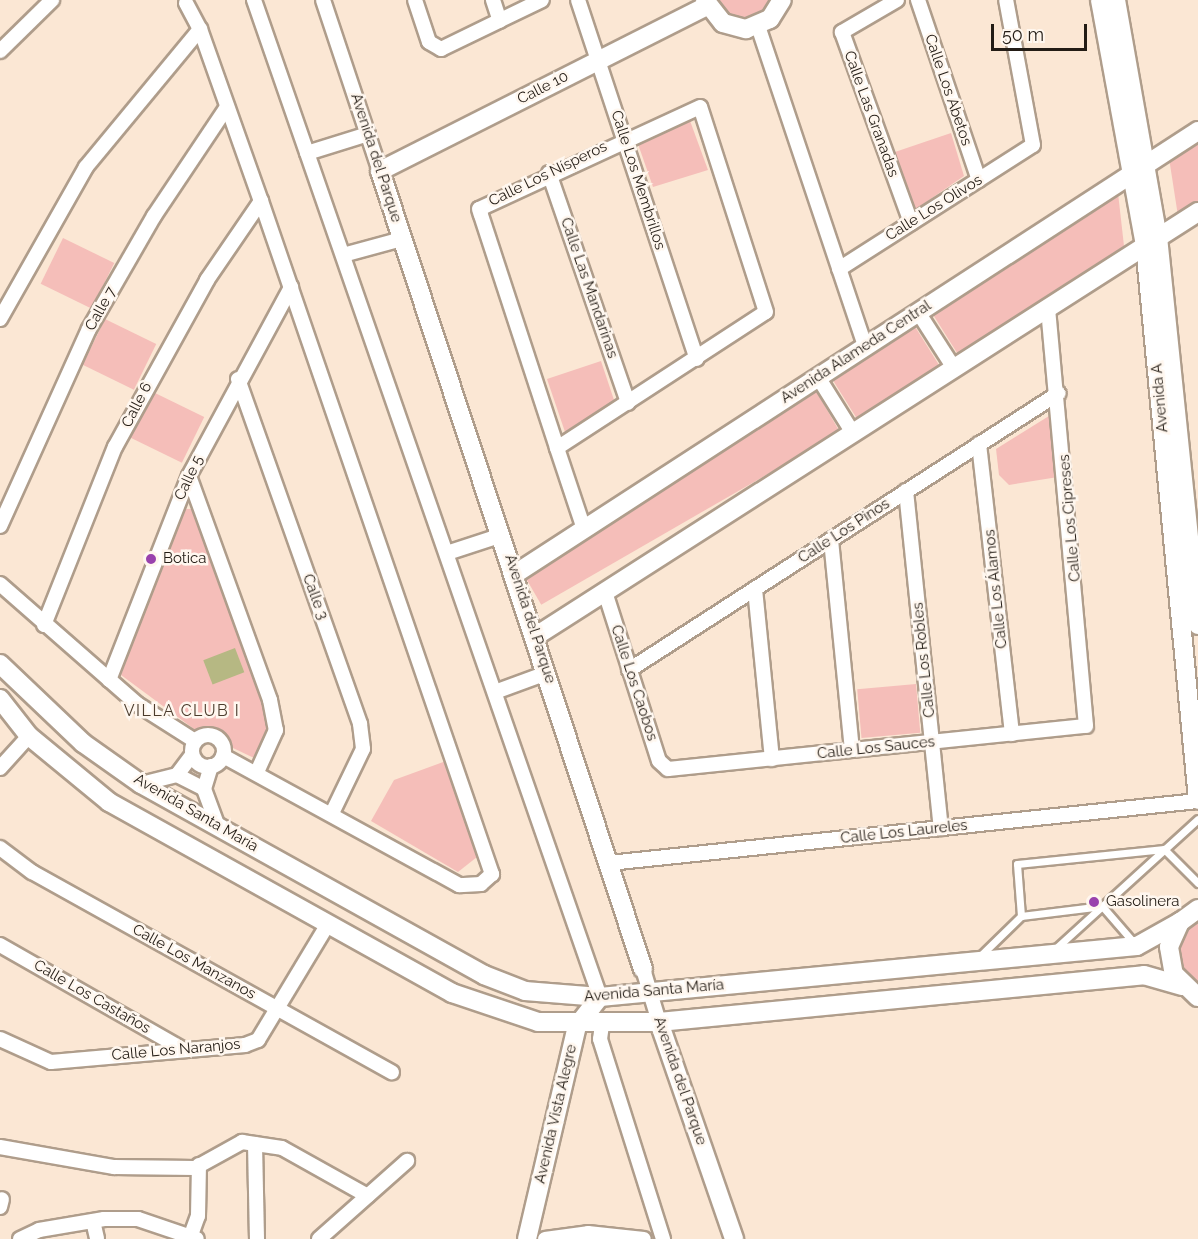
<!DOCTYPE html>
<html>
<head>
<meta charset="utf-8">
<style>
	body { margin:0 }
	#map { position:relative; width:1198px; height:1239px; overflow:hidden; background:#fbe7d4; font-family:Raleway,sans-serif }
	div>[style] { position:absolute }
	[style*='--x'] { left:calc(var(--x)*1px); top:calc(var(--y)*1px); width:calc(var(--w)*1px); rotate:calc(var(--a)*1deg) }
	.green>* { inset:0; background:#f5beb9; transform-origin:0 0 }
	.water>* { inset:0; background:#b6b883; transform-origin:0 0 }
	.roads { filter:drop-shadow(2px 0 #af9d8b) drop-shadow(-2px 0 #af9d8b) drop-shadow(0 2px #af9d8b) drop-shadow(0 -2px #af9d8b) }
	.lane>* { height:7px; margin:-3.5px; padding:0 3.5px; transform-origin:3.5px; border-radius:3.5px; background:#fff }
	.street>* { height:14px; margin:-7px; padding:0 7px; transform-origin:7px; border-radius:7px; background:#fff }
	.street>.ring { margin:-7px; padding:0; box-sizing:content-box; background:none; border:14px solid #fff; border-radius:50% }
	.secondary>* { height:18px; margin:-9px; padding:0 9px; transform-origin:9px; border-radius:9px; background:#fff }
	.dots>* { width:16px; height:16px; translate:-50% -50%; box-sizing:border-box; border:3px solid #fff7ef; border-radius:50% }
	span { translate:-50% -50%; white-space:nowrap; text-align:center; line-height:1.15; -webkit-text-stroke:5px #fff7ef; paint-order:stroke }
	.street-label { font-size:15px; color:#231c15 }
	.poi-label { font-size:15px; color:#231c15 }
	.left { translate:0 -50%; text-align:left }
	.neighbourhood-label { font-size:16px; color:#4c3c2d; letter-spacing:1.5px }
	.scale { position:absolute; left:991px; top:24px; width:96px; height:27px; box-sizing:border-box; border:3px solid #231c15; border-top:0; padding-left:8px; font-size:18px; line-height:21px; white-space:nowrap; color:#231c15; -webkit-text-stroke:4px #fff7ef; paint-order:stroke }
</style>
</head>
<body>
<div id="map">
	<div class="green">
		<div style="clip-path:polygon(712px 0,774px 0,750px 21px,728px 18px)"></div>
		<div style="clip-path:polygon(689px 118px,708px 170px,653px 187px,638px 144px)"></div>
		<div style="clip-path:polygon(951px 133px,964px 176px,913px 211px,892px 153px)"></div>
		<div style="clip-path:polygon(1198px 140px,1198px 203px,1178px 216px,1169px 158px)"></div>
		<div style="clip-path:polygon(1118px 193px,1124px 246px,959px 356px,932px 313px)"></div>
		<div style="left:63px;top:238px;width:57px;height:51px;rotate:26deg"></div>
		<div style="left:105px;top:319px;width:57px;height:51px;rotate:26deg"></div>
		<div style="left:914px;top:325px;width:49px;height:98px;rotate:58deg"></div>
		<div style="clip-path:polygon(601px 361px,614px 400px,565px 432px,547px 379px)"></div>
		<div style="left:815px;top:389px;width:50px;height:345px;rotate:60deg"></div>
		<div style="left:153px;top:392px;width:57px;height:51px;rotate:26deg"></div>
		<div style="clip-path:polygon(1049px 416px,1058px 477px,1009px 485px,999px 475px,996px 449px)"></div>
		<div style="clip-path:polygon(183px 509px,196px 509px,270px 721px,254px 758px,233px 748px,219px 729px,194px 729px,121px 675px)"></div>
		<div style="left:916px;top:684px;width:49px;height:59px;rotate:85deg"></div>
		<div style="clip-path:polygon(446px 761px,477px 857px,458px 872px,371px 821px,394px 780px)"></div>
		<div style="clip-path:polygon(1198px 918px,1198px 987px,1185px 976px,1178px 951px,1187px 927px)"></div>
	</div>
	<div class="water">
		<div style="left:235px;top:648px;width:26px;height:34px;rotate:69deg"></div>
	</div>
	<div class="roads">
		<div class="lane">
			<div style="--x:1164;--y:849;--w:48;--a:45"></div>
			<div style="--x:1102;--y:906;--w:49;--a:49.1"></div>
			<div style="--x:1021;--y:916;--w:52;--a:-94.4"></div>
			<div style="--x:1017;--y:864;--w:148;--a:-5.8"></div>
			<div style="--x:1055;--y:949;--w:193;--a:-42.3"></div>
			<div style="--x:980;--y:956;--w:57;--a:-44.3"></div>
			<div style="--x:1021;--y:916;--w:82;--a:-7"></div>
		</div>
		<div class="street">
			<div style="--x:254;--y:0;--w:1055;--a:70.86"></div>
			<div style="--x:323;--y:0;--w:180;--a:71.6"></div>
			<div style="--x:415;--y:0;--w:44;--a:71.6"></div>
			<div style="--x:429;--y:42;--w:14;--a:30"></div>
			<div style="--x:441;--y:49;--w:112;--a:-25.9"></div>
			<div style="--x:493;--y:0;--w:22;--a:72"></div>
			<div style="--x:578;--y:0;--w:378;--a:71.7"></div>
			<div style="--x:897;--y:0;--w:64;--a:149.8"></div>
			<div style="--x:842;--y:32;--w:203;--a:70.1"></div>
			<div style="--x:918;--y:0;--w:190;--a:71.3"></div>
			<div style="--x:186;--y:3;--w:30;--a:62"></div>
			<div style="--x:200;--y:29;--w:182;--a:70.5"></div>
			<div style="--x:261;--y:201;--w:712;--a:71.06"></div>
			<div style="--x:492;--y:874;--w:15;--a:138"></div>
			<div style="--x:481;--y:884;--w:22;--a:177"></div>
			<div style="--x:459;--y:885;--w:269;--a:-151.3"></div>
			<div style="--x:758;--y:26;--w:337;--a:71.5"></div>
			<div style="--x:0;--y:51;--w:73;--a:-44.4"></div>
			<div style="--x:307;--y:153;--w:64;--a:-17.3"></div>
			<div style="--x:549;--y:173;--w:243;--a:71"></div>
			<div style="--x:343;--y:255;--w:61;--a:-15.2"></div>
			<div style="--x:839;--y:269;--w:230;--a:-32.6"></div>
			<div style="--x:1033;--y:145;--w:147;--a:-100.5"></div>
			<div style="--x:918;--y:312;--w:67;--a:57.3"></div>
			<div style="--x:0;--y:319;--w:175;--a:-60.5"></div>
			<div style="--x:86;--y:167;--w:179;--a:-50.4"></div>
			<div style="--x:818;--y:377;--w:66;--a:58"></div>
			<div style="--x:238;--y:379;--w:366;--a:70.5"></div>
			<div style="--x:360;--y:724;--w:25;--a:83"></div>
			<div style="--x:363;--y:749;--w:71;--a:115.8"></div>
			<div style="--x:979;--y:444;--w:292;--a:83.5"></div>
			<div style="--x:557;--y:448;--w:249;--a:-33.1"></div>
			<div style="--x:766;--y:312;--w:215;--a:-107.8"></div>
			<div style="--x:700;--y:107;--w:243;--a:155.2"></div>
			<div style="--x:479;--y:209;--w:6;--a:72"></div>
			<div style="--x:481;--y:215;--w:245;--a:71.9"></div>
			<div style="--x:557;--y:448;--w:85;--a:71.6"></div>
			<div style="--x:189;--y:476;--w:238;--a:70.1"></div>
			<div style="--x:270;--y:700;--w:31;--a:79"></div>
			<div style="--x:276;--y:730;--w:46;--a:114.3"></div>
			<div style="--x:906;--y:491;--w:339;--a:84.1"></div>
			<div style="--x:0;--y:526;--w:216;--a:-65.7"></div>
			<div style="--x:89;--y:329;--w:130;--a:-60.1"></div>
			<div style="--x:154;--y:216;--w:131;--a:-56.2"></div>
			<div style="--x:831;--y:540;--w:211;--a:84.3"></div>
			<div style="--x:447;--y:553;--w:58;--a:-18.1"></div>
			<div style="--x:0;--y:584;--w:182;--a:41.2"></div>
			<div style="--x:137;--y:704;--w:69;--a:32.5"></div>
			<div style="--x:755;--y:589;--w:171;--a:84.3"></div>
			<div style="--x:605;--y:592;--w:177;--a:72.3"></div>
			<div style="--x:659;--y:761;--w:12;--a:42"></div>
			<div style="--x:668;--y:769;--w:420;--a:-5.9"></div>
			<div style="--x:1086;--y:726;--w:421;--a:-95.2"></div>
			<div style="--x:44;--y:625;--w:192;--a:-68.3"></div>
			<div style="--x:115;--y:447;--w:191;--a:-61.1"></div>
			<div style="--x:207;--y:280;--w:96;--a:-55.6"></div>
			<div style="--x:629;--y:670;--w:511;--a:-32.79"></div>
			<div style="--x:109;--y:680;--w:219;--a:-68.6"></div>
			<div style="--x:189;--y:476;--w:215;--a:-61.6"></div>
			<div style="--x:495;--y:692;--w:55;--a:-20.1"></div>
			<div class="ring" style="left:192px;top:735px;width:18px;height:18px"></div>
			<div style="--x:211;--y:766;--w:24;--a:107"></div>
			<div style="--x:204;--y:789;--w:40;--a:69.8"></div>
			<div style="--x:0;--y:768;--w:43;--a:-47.8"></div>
			<div style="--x:177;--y:775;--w:30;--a:27"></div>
			<div style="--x:141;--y:784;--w:37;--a:-14"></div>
			<div style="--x:177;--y:775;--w:25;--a:-53"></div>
			<div style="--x:0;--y:848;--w:40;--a:37"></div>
			<div style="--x:32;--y:872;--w:412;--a:29.1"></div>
			<div style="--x:609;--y:863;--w:592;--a:-6.01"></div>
			<div style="--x:0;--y:945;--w:212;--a:29.7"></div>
			<div style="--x:643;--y:969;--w:55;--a:73.2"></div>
			<div style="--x:602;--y:1025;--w:14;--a:98"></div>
			<div style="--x:600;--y:1039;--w:210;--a:72.5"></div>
			<div style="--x:0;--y:1039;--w:56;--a:24.3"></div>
			<div style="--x:51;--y:1062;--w:195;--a:-5"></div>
			<div style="--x:245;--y:1045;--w:14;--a:-21"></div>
			<div style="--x:258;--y:1040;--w:135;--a:-58.9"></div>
			<div style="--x:255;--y:1144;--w:95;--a:88.8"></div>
			<div style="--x:0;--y:1147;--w:116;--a:10"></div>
			<div style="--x:114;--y:1167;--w:81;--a:0.7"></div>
			<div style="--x:195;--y:1168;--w:54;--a:-29"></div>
			<div style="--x:242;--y:1142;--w:40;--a:8.5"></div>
			<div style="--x:282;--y:1148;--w:98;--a:29.2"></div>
			<div style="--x:0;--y:1207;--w:8;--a:-76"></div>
			<div style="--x:93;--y:1221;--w:18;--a:77"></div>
			<div style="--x:191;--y:1235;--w:20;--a:-70"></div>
			<div style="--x:198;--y:1216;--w:51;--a:-88.9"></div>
			<div style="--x:20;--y:1239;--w:21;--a:-25"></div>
			<div style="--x:39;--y:1230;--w:66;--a:-9.6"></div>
			<div style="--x:104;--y:1219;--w:34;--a:0"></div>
			<div style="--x:138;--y:1219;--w:62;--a:18.7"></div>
			<div style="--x:319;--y:1239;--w:118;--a:-41.6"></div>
			<div style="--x:545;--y:1239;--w:43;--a:-7.9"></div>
			<div style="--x:588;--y:1233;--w:56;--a:6.1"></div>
		</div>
		<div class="secondary">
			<div style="--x:705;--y:0;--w:29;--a:52"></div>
			<div style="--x:723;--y:23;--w:24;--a:15"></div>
			<div style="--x:746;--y:29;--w:26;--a:-23"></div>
			<div style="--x:770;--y:19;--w:22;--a:-58"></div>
			<div style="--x:1100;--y:0;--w:249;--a:79.6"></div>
			<div style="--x:1145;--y:245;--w:557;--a:84.54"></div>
			<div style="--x:1116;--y:0;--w:241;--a:80"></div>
			<div style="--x:1158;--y:237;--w:390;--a:84.1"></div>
			<div style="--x:515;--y:574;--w:814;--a:-32.97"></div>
			<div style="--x:536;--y:636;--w:786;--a:-32.64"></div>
			<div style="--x:0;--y:664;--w:115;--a:43.6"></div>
			<div style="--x:83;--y:743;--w:71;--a:35.3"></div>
			<div style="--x:141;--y:784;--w:393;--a:29.1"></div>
			<div style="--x:484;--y:975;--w:44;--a:21.3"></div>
			<div style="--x:525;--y:991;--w:75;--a:4.6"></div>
			<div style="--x:600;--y:997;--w:539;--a:-5.43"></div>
			<div style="--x:1137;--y:946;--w:49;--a:-29.2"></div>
			<div style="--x:0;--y:699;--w:47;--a:51.9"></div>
			<div style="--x:29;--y:736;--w:104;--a:39.5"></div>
			<div style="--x:109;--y:802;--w:393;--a:29.1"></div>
			<div style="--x:452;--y:993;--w:91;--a:18.6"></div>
			<div style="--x:538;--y:1022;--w:121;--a:0"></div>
			<div style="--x:659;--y:1022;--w:487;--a:-5.5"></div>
			<div style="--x:1144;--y:975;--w:40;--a:16"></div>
			<div style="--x:1198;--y:909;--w:22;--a:144"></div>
			<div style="--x:1180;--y:922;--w:27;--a:114"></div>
			<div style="--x:1169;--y:947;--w:27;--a:80"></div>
			<div style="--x:1174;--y:974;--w:33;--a:44"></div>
			<div style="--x:643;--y:969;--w:840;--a:-108.24"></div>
			<div style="--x:380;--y:171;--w:366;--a:-26.8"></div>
			<div style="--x:659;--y:1022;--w:230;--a:70.9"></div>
			<div style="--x:527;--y:1239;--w:219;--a:-76.8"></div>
			<div style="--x:577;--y:1026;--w:37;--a:-52"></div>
		</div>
	</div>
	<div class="dots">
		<div style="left:151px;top:559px;background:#9941ad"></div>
		<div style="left:1094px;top:902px;background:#9941ad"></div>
	</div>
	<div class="street-label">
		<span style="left:543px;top:88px;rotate:-27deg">Calle 10</span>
		<span style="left:948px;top:90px;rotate:71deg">Calle Los Abetos</span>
		<span style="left:871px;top:114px;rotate:70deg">Calle Las Granadas</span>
		<span style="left:376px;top:158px;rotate:72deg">Avenida del Parque</span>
		<span style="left:548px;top:174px;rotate:-26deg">Calle Los Nísperos</span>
		<span style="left:638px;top:180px;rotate:72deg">Calle Los Membrillos</span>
		<span style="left:934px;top:208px;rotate:-32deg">Calle Los Olivos</span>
		<span style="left:589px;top:288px;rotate:71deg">Calle Las Mandarinas</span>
		<span style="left:101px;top:309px;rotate:-61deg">Calle 7</span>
		<span style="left:856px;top:352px;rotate:-33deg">Avenida Alameda Central</span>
		<span style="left:1160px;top:398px;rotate:-95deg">Avenida A</span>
		<span style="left:137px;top:405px;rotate:-63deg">Calle 6</span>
		<span style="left:189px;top:478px;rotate:-65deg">Calle 5</span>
		<span style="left:1070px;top:518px;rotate:-95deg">Calle Los Cipreses</span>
		<span style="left:844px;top:531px;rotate:-33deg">Calle Los Pinos</span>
		<span style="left:996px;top:589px;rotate:-96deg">Calle Los Álamos</span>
		<span style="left:315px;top:597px;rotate:70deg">Calle 3</span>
		<span style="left:530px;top:619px;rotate:72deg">Avenida del Parque</span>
		<span style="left:924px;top:660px;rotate:-96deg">Calle Los Robles</span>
		<span style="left:634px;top:683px;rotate:72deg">Calle Los Caobos</span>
		<span style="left:876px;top:748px;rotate:-6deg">Calle Los Sauces</span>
		<span style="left:196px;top:813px;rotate:30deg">Avenida Santa María</span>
		<span style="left:904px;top:832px;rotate:-6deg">Calle Los Laureles</span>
		<span style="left:194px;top:962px;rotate:29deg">Calle Los Manzanos</span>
		<span style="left:654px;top:991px;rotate:-5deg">Avenida Santa María</span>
		<span style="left:92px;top:997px;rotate:30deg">Calle Los Castaños</span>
		<span style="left:176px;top:1050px;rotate:-5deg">Calle Los Naranjos</span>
		<span style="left:680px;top:1081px;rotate:71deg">Avenida del Parque</span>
		<span style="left:556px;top:1114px;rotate:-77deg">Avenida Vista Alegre</span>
	</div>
	<div class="poi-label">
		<span class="left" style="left:163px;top:559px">Botica</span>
		<span class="left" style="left:1106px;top:902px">Gasolinera</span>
	</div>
	<div class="neighbourhood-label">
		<span style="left:182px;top:711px">VILLA CLUB I</span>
	</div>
	<div class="scale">50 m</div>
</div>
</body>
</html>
